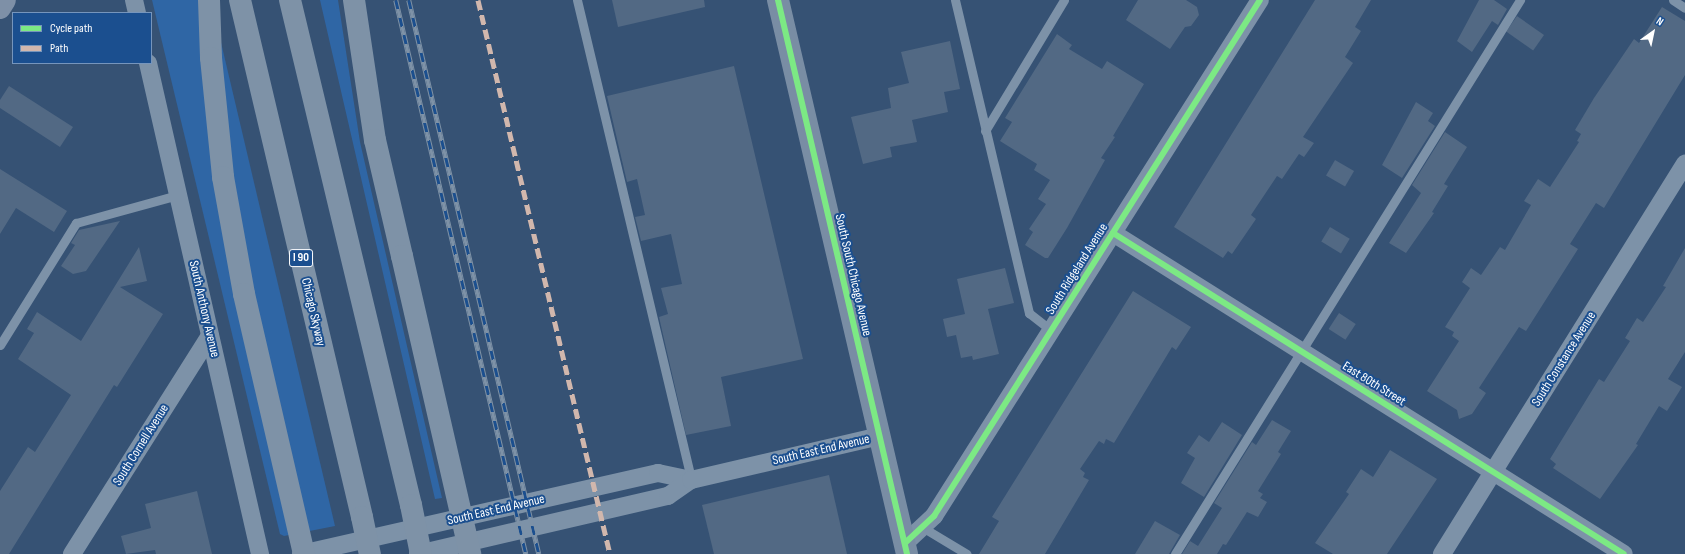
<!DOCTYPE html>
<html>
<head>
<meta charset="utf-8">
<style>
	body { margin:0 }
	#map { position:relative; width:1685px; height:554px; overflow:hidden; background:#365274; font-family:"Sofia Sans Condensed",sans-serif }
	div>[style] { position:absolute }
	[style*='--x'] { left:calc(var(--x)*1px); top:calc(var(--y)*1px); width:calc(var(--w)*1px); rotate:calc(var(--a)*1deg) }
	.green>* { inset:0; background:#2f66a5 }
	.building>* { inset:0; background:#526984; transform-origin:0 0 }
	.service>* { height:9px; margin:-4.5px; padding:0 4.5px; transform-origin:4.5px; border-radius:4.5px; background:#7d92a8 }
	.minor>* { height:18px; margin:-9px; padding:0 9px; transform-origin:9px; border-radius:9px; background:#7d92a8 }
	.secondary>* { height:22px; margin:-11px; padding:0 11px; transform-origin:11px; border-radius:11px; background:#798da4 }
	.trunk>* { height:22px; margin:-11px; padding:0 11px; transform-origin:11px; border-radius:11px; background:#7e90a7 }
	.motorway>* { height:22px; margin:-11px; padding:0 11px; transform-origin:11px; border-radius:11px; background:#7e92a7 }
	.rail>* { height:4.5px; margin-top:-2.25px; transform-origin:0; background:repeating-linear-gradient(90deg,#1b4f8f 0 9px,#7e92a7 0 18px); box-sizing:border-box; border-block:1px solid #7e92a7 }
	.motorway-bridge>* { height:22px; margin:-11px; padding:0 11px; transform-origin:11px; border-radius:11px; background:#7e92a7 }
	.quiet>* { height:5px; margin-top:-2.5px; transform-origin:0; background:repeating-linear-gradient(90deg,#d1b7ad 0 10px,transparent 0 15px) }
	.cycleway>* { height:6px; margin:-3px; padding:0 3px; transform-origin:3px; border-radius:3px; background:#7ce984 }
	span { translate:-50% -50%; white-space:nowrap; text-align:center; line-height:1.15; -webkit-text-stroke:4px #1b4f8f; paint-order:stroke }
	.shield-label span { padding:1px 3px; background:#1b4f8f; border:1px solid; border-radius:3px; -webkit-text-stroke-width:0 }
	.shield-label { font-size:12px; color:#fff; font-weight:700 }
	.street-label { font-size:13px; color:#fff }
	.legend { position:absolute; left:12px; top:12px; width:140px; height:52px; box-sizing:border-box; background:#1b4f8f; border:1px solid #7695bc; margin:0; padding:5px 7px; list-style:none; font-size:12px; color:#fff }
	.legend li { display:flex; align-items:center; gap:8px; height:20px }
	.legend b { width:20px; border:1px solid #7695bc }
	.north { position:absolute; left:1633px; top:12px; width:40px; height:40px; -webkit-text-stroke:3px #1b4f8f; paint-order:stroke; rotate:33deg; font-size:11px; font-weight:700; line-height:16px; text-align:center; color:#fff }
	.north::after { content:''; display:block; margin:auto; width:14px; height:18px; background:#fff; clip-path:polygon(50% 0,100% 100%,50% 72%,0 100%) }
</style>
</head>
<body>
<div id="map">
	<div class="green">
		<div style="clip-path:polygon(152px 0,211px 0,335px 526px,284px 536px,280px 534px)"></div>
		<div style="clip-path:polygon(320px 0,338px 0,360px 142px,442px 498px,435px 499px)"></div>
	</div>
	<div class="building">
		<div style="clip-path:polygon(612px 0,704px 0,705px 7px,618px 27px)"></div>
		<div style="clip-path:polygon(1138px 0,1186px 0,1197px 7px,1199px 15px,1191px 26px,1185px 27px,1170px 49px,1126px 20px)"></div>
		<div style="clip-path:polygon(1315px 0,1371px 0,1355px 27px,1361px 31px,1345px 57px,1353px 63px,1303px 137px,1314px 143px,1304px 157px,1299px 154px,1282px 179px,1277px 176px,1251px 215px,1256px 219px,1232px 254px,1228px 251px,1223px 258px,1174px 227px)"></div>
		<div style="clip-path:polygon(1479px 0,1494px 0,1507px 9px,1498px 25px,1492px 21px,1472px 52px,1457px 41px)"></div>
		<div style="clip-path:polygon(1662px 7px,1685px 21px,1685px 75px,1604px 208px,1596px 203px,1570px 244px,1578px 249px,1526px 331px,1519px 327px,1479px 388px,1486px 393px,1472px 414px,1459px 419px,1457px 410px,1427px 391px,1459px 341px,1452px 336px,1454px 332px,1445px 327px,1470px 288px,1462px 282px,1471px 268px,1481px 275px,1500px 247px,1505px 250px,1531px 205px,1524px 201px,1538px 179px,1550px 187px,1579px 142px,1577px 141px,1581px 134px,1575px 130px,1594px 98px,1634px 39px,1639px 43px)"></div>
		<div style="left:1517px;top:16px;width:33px;height:19px;rotate:35deg"></div>
		<div style="clip-path:polygon(1057px 34px,1072px 45px,1069px 49px,1102px 69px,1107px 61px,1144px 84px,1113px 136px,1115px 137px,1101px 158px,1105px 160px,1067px 228px,1048px 258px,1045px 258px,1025px 245px,1033px 232px,1029px 229px,1046px 204px,1038px 199px,1050px 180px,1034px 170px,1037px 164px,1000px 141px,1012px 122px,1005px 118px)"></div>
		<div style="clip-path:polygon(950px 41px,960px 89px,944px 92px,948px 112px,912px 120px,917px 142px,890px 147px,892px 157px,863px 164px,851px 117px,891px 108px,888px 88px,909px 83px,901px 52px)"></div>
		<div style="clip-path:polygon(734px 66px,803px 359px,721px 377px,731px 426px,686px 435px,659px 317px,668px 314px,661px 288px,682px 284px,671px 234px,641px 241px,635px 217px,645px 215px,637px 179px,627px 182px,607px 96px)"></div>
		<div style="clip-path:polygon(9px 86px,73px 127px,60px 147px,0 108px,0 100px)"></div>
		<div style="clip-path:polygon(1416px 102px,1433px 113px,1428px 121px,1435px 126px,1402px 178px,1382px 165px)"></div>
		<div style="clip-path:polygon(1445px 132px,1467px 147px,1444px 184px,1448px 186px,1432px 212px,1434px 213px,1406px 253px,1389px 243px,1421px 193px,1412px 185px)"></div>
		<div style="left:1335px;top:160px;width:22px;height:18px;rotate:30deg"></div>
		<div style="clip-path:polygon(0 169px,67px 211px,54px 232px,16px 208px,0 234px)"></div>
		<div style="clip-path:polygon(120px 221px,86px 271px,73px 274px,61px 266px,75px 245px,71px 243px,79px 230px)"></div>
		<div style="left:1330px;top:227px;width:23px;height:17px;rotate:31deg"></div>
		<div style="clip-path:polygon(139px 247px,147px 281px,120px 287px,163px 314px,117px 387px,114px 385px,9px 554px,0 554px,0 491px,28px 447px,35px 452px,71px 395px,18px 359px,34px 333px,27px 329px,37px 312px,81px 341px)"></div>
		<div style="clip-path:polygon(1685px 248px,1685px 352px,1668px 379px,1682px 387px,1667px 411px,1659px 406px,1636px 444px,1638px 445px,1600px 499px,1553px 468px,1556px 464px,1550px 459px,1599px 379px,1604px 382px,1630px 341px,1625px 338px,1637px 318px,1643px 322px,1666px 287px,1663px 286px)"></div>
		<div style="clip-path:polygon(1005px 268px,1014px 303px,988px 309px,999px 354px,973px 360px,972px 356px,961px 358px,956px 335px,947px 337px,943px 319px,965px 314px,957px 279px)"></div>
		<div style="clip-path:polygon(1133px 291px,1191px 327px,1176px 350px,1172px 347px,1114px 443px,1106px 439px,1104px 444px,1099px 441px,1080px 469px,1085px 473px,1083px 477px,1089px 480px,1045px 554px,979px 554px,999px 521px,992px 517px)"></div>
		<div style="left:1339px;top:313px;width:20px;height:19px;rotate:33deg"></div>
		<div style="clip-path:polygon(1272px 420px,1291px 431px,1278px 452px,1281px 454px,1258px 491px,1263px 494px,1260px 498px,1267px 502px,1258px 517px,1247px 512px,1226px 545px,1223px 544px,1217px 554px,1182px 554px,1190px 541px,1198px 546px,1222px 508px,1214px 503px,1252px 442px,1256px 445px)"></div>
		<div style="clip-path:polygon(1222px 422px,1242px 435px,1204px 497px,1181px 483px,1195px 458px,1187px 453px,1199px 435px,1209px 442px)"></div>
		<div style="clip-path:polygon(1390px 450px,1437px 479px,1387px 554px,1333px 554px,1315px 543px,1349px 494px,1346px 492px,1361px 469px,1373px 477px)"></div>
		<div style="clip-path:polygon(829px 475px,847px 554px,714px 554px,702px 505px)"></div>
		<div style="clip-path:polygon(197px 491px,212px 554px,156px 554px,155px 550px,126px 554px,121px 536px,151px 528px,145px 504px)"></div>
		<div style="clip-path:polygon(1155px 521px,1180px 535px,1169px 554px,1135px 554px)"></div>
	</div>
	<div class="service">
		<div style="--x:577;--y:0;--w:493;--a:76.6"></div>
		<div style="--x:955;--y:0;--w:322;--a:76.7"></div>
		<div style="--x:1029;--y:313;--w:28;--a:38"></div>
		<div style="--x:1673;--y:0;--w:14;--a:34"></div>
		<div style="--x:985;--y:131;--w:153;--a:-58.9"></div>
		<div style="--x:0;--y:345;--w:144;--a:-58.1"></div>
		<div style="--x:76;--y:223;--w:106;--a:-15.4"></div>
		<div style="--x:922;--y:527;--w:52;--a:31"></div>
		<div style="--x:1175;--y:554;--w:653;--a:-58.09"></div>
	</div>
	<div class="minor">
		<div style="--x:134;--y:0;--w:13;--a:77"></div>
		<div style="--x:148;--y:63;--w:504;--a:77.15"></div>
		<div style="--x:1113;--y:233;--w:603;--a:32.14"></div>
		<div style="--x:905;--y:543;--w:40;--a:-43"></div>
		<div style="--x:934;--y:516;--w:610;--a:-57.72"></div>
		<div style="--x:72;--y:554;--w:258;--a:-57.7"></div>
		<div style="--x:301;--y:554;--w:366;--a:-12.8"></div>
		<div style="--x:658;--y:473;--w:34;--a:12"></div>
		<div style="--x:418;--y:554;--w:257;--a:-13.1"></div>
		<div style="--x:668;--y:496;--w:28;--a:-35"></div>
		<div style="--x:691;--y:480;--w:194;--a:-13.1"></div>
		<div style="--x:1442;--y:554;--w:460;--a:-58.1"></div>
	</div>
	<div class="secondary">
		<div style="--x:778;--y:0;--w:569;--a:76.89"></div>
	</div>
	<div class="trunk">
		<div style="--x:0;--y:8;--w:9;--a:-58"></div>
	</div>
	<div class="motorway">
		<div style="--x:240;--y:0;--w:531;--a:76.72"></div>
		<div style="--x:290;--y:0;--w:519;--a:76.53"></div>
		<div style="--x:354;--y:0;--w:142;--a:81.5"></div>
		<div style="--x:375;--y:140;--w:119;--a:76.9"></div>
	</div>
	<div class="rail">
		<div style="--x:396;--y:0;--w:569;--a:76.79"></div>
		<div style="--x:409;--y:0;--w:569;--a:76.79"></div>
	</div>
	<div class="motorway-bridge">
		<div style="--x:209;--y:0;--w:58;--a:88"></div>
		<div style="--x:211;--y:58;--w:120;--a:84.2"></div>
		<div style="--x:223;--y:177;--w:119;--a:79.8"></div>
		<div style="--x:244;--y:294;--w:267;--a:77"></div>
		<div style="--x:402;--y:256;--w:306;--a:77.1"></div>
		<div style="--x:411;--y:505;--w:50;--a:78.5"></div>
		<div style="--x:362;--y:517;--w:38;--a:78"></div>
	</div>
	<div class="quiet">
		<div style="--x:478;--y:0;--w:570;--a:76.6"></div>
	</div>
	<div class="cycleway">
		<div style="--x:778;--y:0;--w:569;--a:76.89"></div>
		<div style="--x:1113;--y:233;--w:603;--a:32.14"></div>
		<div style="--x:905;--y:543;--w:40;--a:-43"></div>
		<div style="--x:934;--y:516;--w:610;--a:-57.72"></div>
	</div>
	<div class="shield-label">
		<span style="left:301px;top:258px">I 90</span>
	</div>
	<div class="street-label">
		<span style="left:1077px;top:269px;rotate:-58deg">South Ridgeland Avenue</span>
		<span style="left:853px;top:275px;rotate:77deg">South South Chicago Avenue</span>
		<span style="left:204px;top:309px;rotate:77deg">South Anthony Avenue</span>
		<span style="left:313px;top:312px;rotate:77deg">Chicago Skyway</span>
		<span style="left:1564px;top:359px;rotate:-58deg">South Constance Avenue</span>
		<span style="left:1374px;top:384px;rotate:32deg">East 80th Street</span>
		<span style="left:141px;top:445px;rotate:-58deg">South Cornell Avenue</span>
		<span style="left:821px;top:450px;rotate:-13deg">South East End Avenue</span>
		<span style="left:496px;top:510px;rotate:-13deg">South East End Avenue</span>
	</div>
	<ul class="legend">
	<li><b style="height:5px;background:#7ce984"></b>Cycle path</li>
	<li><b style="height:5px;background:#d1b7ad"></b>Path</li>
	</ul>
	<div class="north">N</div>
</div>
</body>
</html>
